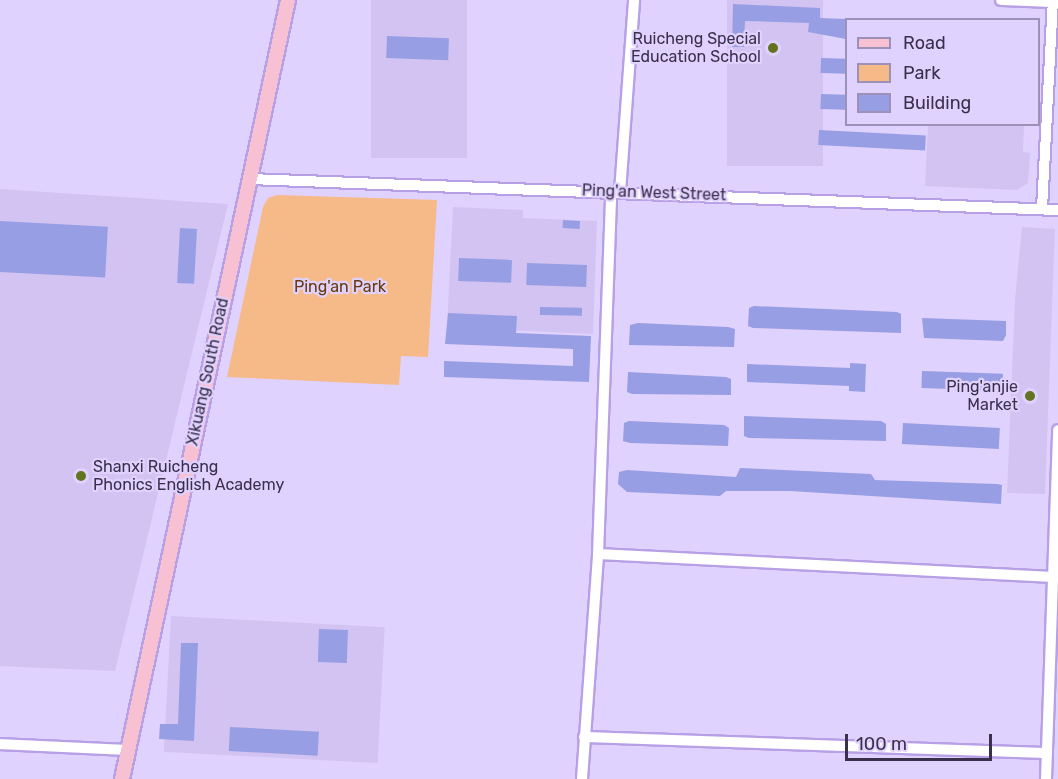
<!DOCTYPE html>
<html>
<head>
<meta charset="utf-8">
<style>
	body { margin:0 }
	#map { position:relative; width:1058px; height:779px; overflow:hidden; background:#e0d2fe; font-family:Rubik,sans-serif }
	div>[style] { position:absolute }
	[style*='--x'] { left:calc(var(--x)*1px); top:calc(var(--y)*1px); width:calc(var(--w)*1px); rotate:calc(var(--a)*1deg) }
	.built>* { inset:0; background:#d2c3f2; transform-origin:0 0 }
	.green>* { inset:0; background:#f6b988 }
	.building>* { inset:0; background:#989ee4; transform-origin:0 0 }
	.roads { filter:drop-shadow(2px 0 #b7a0e6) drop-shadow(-2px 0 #b7a0e6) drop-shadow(0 2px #b7a0e6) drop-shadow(0 -2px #b7a0e6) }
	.minor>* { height:10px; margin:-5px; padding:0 5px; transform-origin:5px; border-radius:5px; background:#fff }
	.major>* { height:14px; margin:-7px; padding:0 7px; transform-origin:7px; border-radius:7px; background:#f8c1d3 }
	.dots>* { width:16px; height:16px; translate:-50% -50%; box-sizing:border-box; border:3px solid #e0d2fe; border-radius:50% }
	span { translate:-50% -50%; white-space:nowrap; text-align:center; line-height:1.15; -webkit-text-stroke:4.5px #e0d2fe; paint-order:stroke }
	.poi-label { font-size:16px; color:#3a304c }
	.right { translate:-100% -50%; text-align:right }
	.left { translate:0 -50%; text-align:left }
	.street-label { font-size:16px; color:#3a304c }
	.park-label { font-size:16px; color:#67390d }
	.legend { position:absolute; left:845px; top:18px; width:195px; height:108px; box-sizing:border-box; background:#e0d2fe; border:2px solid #9e91b7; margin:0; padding:8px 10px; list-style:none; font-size:18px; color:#3a304c }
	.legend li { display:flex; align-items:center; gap:12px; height:30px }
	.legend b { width:30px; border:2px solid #9e91b7 }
	.scale { position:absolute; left:845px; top:734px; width:147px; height:27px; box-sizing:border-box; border:3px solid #3a304c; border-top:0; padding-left:8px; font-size:18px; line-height:21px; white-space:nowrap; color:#3a304c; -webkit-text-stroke:4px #e0d2fe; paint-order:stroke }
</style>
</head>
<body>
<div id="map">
	<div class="built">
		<div style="left:371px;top:0;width:96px;height:158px"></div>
		<div style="left:727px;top:0;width:96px;height:166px"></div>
		<div style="clip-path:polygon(928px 125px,1024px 125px,1023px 152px,1030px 153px,1028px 183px,1017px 190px,925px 186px)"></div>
		<div style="clip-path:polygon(0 189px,228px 204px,115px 671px,0 666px)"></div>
		<div style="clip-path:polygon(453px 207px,523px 210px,523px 218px,597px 221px,593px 334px,447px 327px)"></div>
		<div style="clip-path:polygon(1022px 227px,1055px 229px,1045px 494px,1007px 493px,1015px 299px)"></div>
		<div style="left:171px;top:616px;width:214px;height:136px;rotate:3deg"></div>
	</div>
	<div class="green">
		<div style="clip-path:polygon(277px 195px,437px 200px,428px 357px,401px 356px,399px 385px,227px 377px,263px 207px,268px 198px)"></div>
	</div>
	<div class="building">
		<div style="clip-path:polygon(733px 4px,820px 8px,820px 18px,846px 19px,846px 39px,808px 32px,809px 23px,745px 21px,744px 47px,732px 47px)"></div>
		<div style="left:387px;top:36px;width:62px;height:22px;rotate:2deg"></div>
		<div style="left:821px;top:58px;width:25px;height:15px;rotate:2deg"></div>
		<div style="left:821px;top:94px;width:25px;height:15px;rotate:2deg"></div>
		<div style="left:819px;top:130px;width:107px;height:15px;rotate:3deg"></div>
		<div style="left:563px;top:220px;width:17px;height:8px;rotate:3deg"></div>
		<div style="left:0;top:221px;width:108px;height:51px;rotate:3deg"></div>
		<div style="left:180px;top:228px;width:17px;height:55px;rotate:3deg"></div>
		<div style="left:459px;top:258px;width:53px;height:23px;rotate:2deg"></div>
		<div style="left:527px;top:263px;width:60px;height:22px;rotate:2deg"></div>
		<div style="clip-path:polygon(754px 306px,897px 312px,901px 314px,901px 333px,753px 328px,748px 326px,749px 308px)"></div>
		<div style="left:540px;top:307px;width:42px;height:8px;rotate:1deg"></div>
		<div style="clip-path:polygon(448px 313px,517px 316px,516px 333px,591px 336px,589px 382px,444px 377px,444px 361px,573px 366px,573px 349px,445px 344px)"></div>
		<div style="clip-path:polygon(922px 318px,1006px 321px,1006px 335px,1003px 341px,924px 338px)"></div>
		<div style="clip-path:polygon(638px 323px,728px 327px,735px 329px,734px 347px,629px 345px,630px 325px)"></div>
		<div style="clip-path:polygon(850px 363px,866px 364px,865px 392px,849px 391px,849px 386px,747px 382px,747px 364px,850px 368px)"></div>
		<div style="left:922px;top:371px;width:81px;height:17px;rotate:2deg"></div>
		<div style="clip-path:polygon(628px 372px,726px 377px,731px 379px,731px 395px,632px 394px,627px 392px)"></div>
		<div style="clip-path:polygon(744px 416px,881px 421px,886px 424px,886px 441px,749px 438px,744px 436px)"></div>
		<div style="clip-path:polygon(629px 421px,724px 425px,729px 428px,728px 446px,630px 443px,623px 441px,624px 423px)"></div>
		<div style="left:903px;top:423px;width:97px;height:21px;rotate:3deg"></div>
		<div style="clip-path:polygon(740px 468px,871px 474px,875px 480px,997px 484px,1002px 485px,1001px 504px,790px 491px,726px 491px,720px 496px,627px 492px,618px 484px,619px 472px,627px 470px,736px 477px)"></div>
		<div style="left:319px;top:629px;width:29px;height:33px;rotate:2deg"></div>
		<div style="clip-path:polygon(181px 643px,198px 643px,194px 741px,159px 739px,160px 724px,178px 724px)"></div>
		<div style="left:230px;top:727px;width:89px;height:24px;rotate:3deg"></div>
	</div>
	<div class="roads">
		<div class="minor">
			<div style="--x:1001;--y:0;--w:52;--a:2.2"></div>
			<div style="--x:250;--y:179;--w:809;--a:2.2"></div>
			<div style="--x:620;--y:192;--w:193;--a:-85.8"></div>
			<div style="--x:1042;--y:209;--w:209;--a:-87"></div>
			<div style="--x:598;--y:554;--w:456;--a:2.9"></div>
			<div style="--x:584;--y:737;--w:463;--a:2"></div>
			<div style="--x:0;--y:744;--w:128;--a:2.7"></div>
			<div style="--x:582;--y:779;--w:226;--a:-85.9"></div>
			<div style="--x:598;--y:554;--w:362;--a:-87.9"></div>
			<div style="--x:1046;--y:779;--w:349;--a:-88"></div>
		</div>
		<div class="major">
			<div style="--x:122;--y:779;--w:796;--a:-77.97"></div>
		</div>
	</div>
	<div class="dots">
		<div style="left:773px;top:48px;background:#647320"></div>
		<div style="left:1030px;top:396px;background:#647320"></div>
		<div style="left:81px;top:476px;background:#647320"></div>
	</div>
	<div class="poi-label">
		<span class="right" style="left:761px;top:48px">Ruicheng Special<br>Education School</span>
		<span class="right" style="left:1018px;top:396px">Ping'anjie<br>Market</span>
		<span class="left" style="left:93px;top:476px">Shanxi Ruicheng<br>Phonics English Academy</span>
	</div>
	<div class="street-label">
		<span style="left:654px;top:193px;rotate:2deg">Ping'an West Street</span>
		<span style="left:208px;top:372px;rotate:-78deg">Xikuang South Road</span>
	</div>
	<div class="park-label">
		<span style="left:340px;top:287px">Ping'an Park</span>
	</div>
	<ul class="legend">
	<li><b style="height:8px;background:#f8c1d3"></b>Road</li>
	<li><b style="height:16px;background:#f6b988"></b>Park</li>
	<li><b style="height:16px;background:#989ee4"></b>Building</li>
	</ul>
	<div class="scale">100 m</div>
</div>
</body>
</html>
